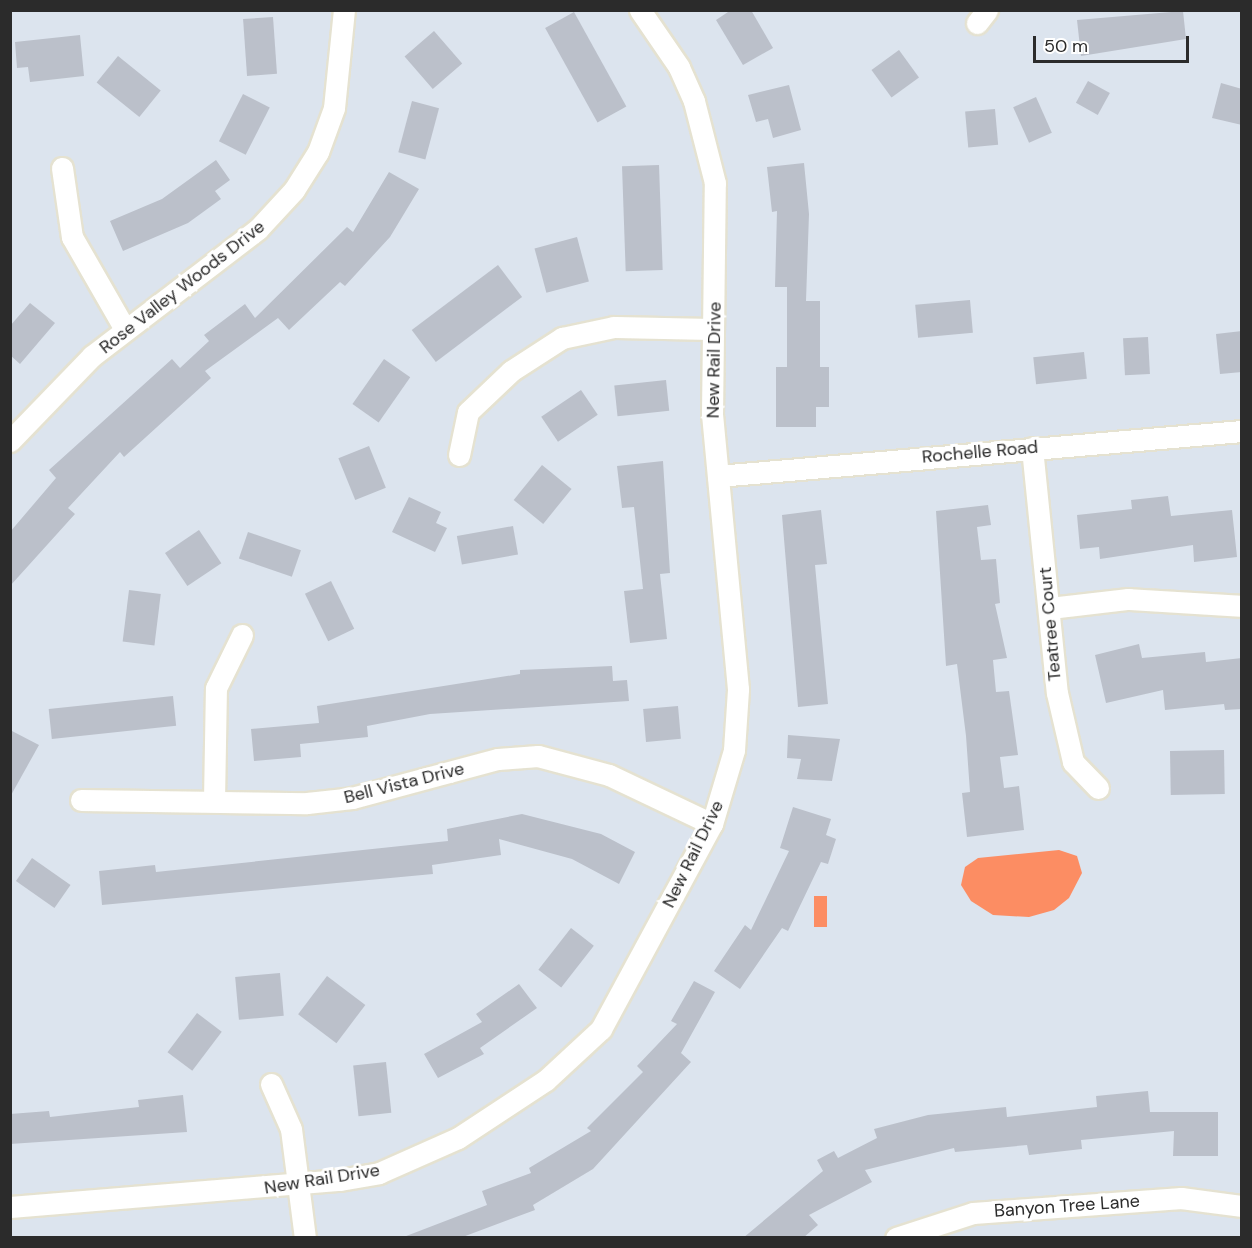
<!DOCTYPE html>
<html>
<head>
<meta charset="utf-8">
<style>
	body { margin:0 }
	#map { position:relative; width:1252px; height:1248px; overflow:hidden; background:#dce4ee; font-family:"DM Sans",sans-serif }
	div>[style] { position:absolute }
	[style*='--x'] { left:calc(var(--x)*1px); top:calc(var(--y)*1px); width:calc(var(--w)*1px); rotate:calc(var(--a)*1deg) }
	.water>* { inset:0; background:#fc8d63; transform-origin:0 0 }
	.building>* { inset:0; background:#bbc0ca; transform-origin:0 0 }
	.roads { filter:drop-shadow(2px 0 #e5e2d1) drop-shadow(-2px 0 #e5e2d1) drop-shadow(0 2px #e5e2d1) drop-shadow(0 -2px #e5e2d1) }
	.street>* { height:21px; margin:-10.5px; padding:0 10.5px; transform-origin:10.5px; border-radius:10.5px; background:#fff }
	span { translate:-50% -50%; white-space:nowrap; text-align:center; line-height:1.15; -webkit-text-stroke:6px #fff; paint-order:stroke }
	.street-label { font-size:18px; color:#2b2b2b }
	.frame { position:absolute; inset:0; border:12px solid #2b2b2b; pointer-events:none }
	.scale { position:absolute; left:1033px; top:36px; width:156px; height:27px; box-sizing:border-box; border:3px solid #2b2b2b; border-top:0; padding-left:8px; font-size:18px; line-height:21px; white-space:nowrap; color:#2b2b2b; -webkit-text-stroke:4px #fff; paint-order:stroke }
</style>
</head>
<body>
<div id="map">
	<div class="water">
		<div style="clip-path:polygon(1059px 850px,1077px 856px,1082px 873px,1069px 898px,1054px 910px,1029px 917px,993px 915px,971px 901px,961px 885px,965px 867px,978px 858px)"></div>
		<div style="left:814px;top:896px;width:13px;height:31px"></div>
	</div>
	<div class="building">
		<div style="clip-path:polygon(731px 10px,751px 10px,773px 48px,743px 65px,716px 20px)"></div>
		<div style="clip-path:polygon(1183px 11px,1186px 39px,1081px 56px,1077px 20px)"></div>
		<div style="left:574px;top:12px;width:108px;height:33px;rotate:61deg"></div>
		<div style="left:273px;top:17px;width:57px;height:30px;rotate:86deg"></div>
		<div style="left:434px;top:31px;width:43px;height:39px;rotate:49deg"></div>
		<div style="clip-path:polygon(80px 35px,84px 76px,30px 82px,28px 67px,17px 68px,15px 42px)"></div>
		<div style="left:899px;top:50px;width:34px;height:34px;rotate:54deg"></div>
		<div style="left:118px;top:56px;width:55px;height:34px;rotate:39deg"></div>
		<div style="left:1088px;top:81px;width:25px;height:25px;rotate:29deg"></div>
		<div style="clip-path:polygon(1221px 83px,1242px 89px,1242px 125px,1212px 118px)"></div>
		<div style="clip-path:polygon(789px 85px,801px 130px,773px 138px,768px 119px,756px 122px,748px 95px)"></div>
		<div style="left:243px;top:94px;width:30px;height:53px;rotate:27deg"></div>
		<div style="left:1036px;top:97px;width:39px;height:25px;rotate:66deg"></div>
		<div style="left:412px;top:101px;width:28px;height:53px;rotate:15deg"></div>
		<div style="left:995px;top:109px;width:36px;height:30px;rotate:85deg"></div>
		<div style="clip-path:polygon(216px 160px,230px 180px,215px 191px,221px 199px,188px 223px,123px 251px,110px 221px,162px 199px)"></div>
		<div style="clip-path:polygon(804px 163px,809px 214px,806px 301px,820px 301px,820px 367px,829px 367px,829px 407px,816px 407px,816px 427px,776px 427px,776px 367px,787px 367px,787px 287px,775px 287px,777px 211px,772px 212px,767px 167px)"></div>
		<div style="left:659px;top:165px;width:105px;height:37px;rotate:88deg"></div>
		<div style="clip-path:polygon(389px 172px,419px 189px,390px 237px,345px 286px,340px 282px,289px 330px,278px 318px,205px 371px,211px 378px,124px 457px,120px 452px,68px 508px,75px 514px,10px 586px,10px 532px,56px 478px,49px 470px,172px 359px,180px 368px,209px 341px,204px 335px,245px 304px,255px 318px,347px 227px,353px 232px)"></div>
		<div style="left:577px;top:237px;width:46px;height:44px;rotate:75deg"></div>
		<div style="left:498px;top:265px;width:40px;height:108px;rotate:53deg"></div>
		<div style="left:970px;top:300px;width:33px;height:55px;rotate:85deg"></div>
		<div style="clip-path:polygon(30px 303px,55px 323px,20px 364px,10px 355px,10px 326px)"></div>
		<div style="clip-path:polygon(1242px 331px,1242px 372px,1220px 374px,1216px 334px)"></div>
		<div style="left:1148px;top:337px;width:37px;height:25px;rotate:87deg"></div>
		<div style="left:1084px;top:352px;width:27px;height:51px;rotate:84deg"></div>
		<div style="left:384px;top:359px;width:32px;height:55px;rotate:35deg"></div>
		<div style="left:666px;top:380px;width:31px;height:52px;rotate:84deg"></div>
		<div style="left:581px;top:390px;width:30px;height:48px;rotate:56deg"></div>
		<div style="left:369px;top:446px;width:45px;height:33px;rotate:68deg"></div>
		<div style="clip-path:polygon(663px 461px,670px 573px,660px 574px,667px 639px,630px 643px,624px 591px,643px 589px,634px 507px,622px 508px,617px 466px)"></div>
		<div style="left:542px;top:465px;width:38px;height:45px;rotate:39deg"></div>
		<div style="clip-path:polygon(1168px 496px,1171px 516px,1232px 510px,1237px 557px,1194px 562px,1193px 545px,1100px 559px,1099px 547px,1080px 549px,1077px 515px,1132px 509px,1131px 500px)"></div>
		<div style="clip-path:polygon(409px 497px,441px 512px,436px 523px,447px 528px,435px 552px,392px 532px)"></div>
		<div style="clip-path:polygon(988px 505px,991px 525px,977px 527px,981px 560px,996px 559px,1000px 603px,995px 604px,1007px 658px,993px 660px,996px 692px,1009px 691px,1018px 755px,1000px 757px,1004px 788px,1019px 786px,1024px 830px,967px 837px,962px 793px,970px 792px,966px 736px,957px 664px,946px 666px,936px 511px)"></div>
		<div style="clip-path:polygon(821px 510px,827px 564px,815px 565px,828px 704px,798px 707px,782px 515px)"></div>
		<div style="left:513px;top:526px;width:29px;height:57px;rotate:80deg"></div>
		<div style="left:199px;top:530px;width:40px;height:41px;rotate:56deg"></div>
		<div style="left:248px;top:532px;width:56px;height:28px;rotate:19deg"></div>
		<div style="left:331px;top:581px;width:53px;height:29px;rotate:64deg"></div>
		<div style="left:129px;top:590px;width:32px;height:52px;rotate:7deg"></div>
		<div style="clip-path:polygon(1139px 644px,1142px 658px,1205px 652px,1206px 662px,1242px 658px,1242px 709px,1225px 710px,1224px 704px,1165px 710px,1163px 690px,1106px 703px,1095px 655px)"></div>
		<div style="clip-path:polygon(612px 666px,613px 681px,627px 680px,629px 701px,430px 714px,367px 726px,368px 737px,300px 744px,301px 757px,254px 761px,251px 729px,319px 723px,317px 706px,520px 674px,520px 670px)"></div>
		<div style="left:173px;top:696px;width:30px;height:125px;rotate:84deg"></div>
		<div style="left:678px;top:706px;width:33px;height:35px;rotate:85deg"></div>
		<div style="clip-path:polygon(10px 730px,39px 745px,10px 797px)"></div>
		<div style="clip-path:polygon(788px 735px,840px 739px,832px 781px,797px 779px,801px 759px,787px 758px)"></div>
		<div style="left:1224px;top:750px;width:44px;height:54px;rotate:89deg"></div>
		<div style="clip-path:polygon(793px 807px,831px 819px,826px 835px,836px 839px,828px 864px,821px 862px,788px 931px,782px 928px,740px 989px,714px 971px,745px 925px,751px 930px,789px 851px,780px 848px)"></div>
		<div style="clip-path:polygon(522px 814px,601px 834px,635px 852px,619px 884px,572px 859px,499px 839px,501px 855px,432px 865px,433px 874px,102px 905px,99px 871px,155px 865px,156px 872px,448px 841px,447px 829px)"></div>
		<div style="left:32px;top:858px;width:47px;height:28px;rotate:35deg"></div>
		<div style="left:571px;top:928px;width:29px;height:53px;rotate:38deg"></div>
		<div style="left:280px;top:973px;width:43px;height:45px;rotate:85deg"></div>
		<div style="left:327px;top:976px;width:48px;height:48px;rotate:37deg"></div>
		<div style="clip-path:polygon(694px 981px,715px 992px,681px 1053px,691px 1062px,593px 1169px,533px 1205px,535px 1210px,460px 1238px,401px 1238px,487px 1205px,482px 1191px,531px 1173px,529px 1168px,591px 1131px,587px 1128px,643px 1072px,637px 1066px,677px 1024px,671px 1021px)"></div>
		<div style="clip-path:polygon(519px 984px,537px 1008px,480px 1048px,484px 1054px,438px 1078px,424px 1054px,482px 1022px,476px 1014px)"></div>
		<div style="left:197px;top:1013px;width:31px;height:49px;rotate:37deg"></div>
		<div style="left:386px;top:1062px;width:51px;height:33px;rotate:84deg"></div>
		<div style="clip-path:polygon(1148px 1091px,1150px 1112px,1218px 1112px,1218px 1156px,1173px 1156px,1174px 1131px,1081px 1140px,1082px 1149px,1029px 1155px,1027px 1145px,955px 1152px,954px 1148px,865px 1170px,872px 1182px,809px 1215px,818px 1225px,803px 1238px,743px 1238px,823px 1171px,817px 1160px,834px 1151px,838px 1158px,877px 1138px,874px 1129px,928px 1115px,1006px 1107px,1007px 1117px,1097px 1107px,1096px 1096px)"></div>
		<div style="clip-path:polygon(183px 1095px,187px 1132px,10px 1144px,10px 1114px,49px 1111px,50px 1117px,139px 1107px,138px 1100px)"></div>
	</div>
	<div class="roads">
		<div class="street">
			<div style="--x:977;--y:23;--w:16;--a:-52"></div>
			<div style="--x:62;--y:168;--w:70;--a:81.8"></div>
			<div style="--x:72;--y:237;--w:106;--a:60.1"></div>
			<div style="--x:10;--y:441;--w:118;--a:-46"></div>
			<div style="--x:92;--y:356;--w:209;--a:-37.4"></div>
			<div style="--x:258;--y:229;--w:53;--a:-47.3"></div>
			<div style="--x:294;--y:190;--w:45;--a:-57.7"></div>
			<div style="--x:318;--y:152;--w:47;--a:-70"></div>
			<div style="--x:334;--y:108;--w:99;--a:-84.2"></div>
			<div style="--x:1032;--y:448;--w:246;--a:84.2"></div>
			<div style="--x:1057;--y:693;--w:71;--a:76.9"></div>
			<div style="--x:1073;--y:762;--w:36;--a:46"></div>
			<div style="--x:459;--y:455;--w:44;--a:-78.2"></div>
			<div style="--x:468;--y:412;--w:59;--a:-43.6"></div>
			<div style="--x:511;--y:371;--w:61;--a:-32.9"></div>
			<div style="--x:562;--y:338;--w:53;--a:-11.9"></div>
			<div style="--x:614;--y:327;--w:99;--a:1.2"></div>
			<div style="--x:718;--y:476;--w:526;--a:-4.91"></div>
			<div style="--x:1050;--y:608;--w:79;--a:-6.6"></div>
			<div style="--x:1128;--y:599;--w:114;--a:3.5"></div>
			<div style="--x:81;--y:800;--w:226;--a:0.8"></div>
			<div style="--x:307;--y:803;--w:45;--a:-6.3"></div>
			<div style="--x:352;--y:798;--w:151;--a:-15"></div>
			<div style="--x:498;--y:759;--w:40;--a:-4.3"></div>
			<div style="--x:538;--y:756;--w:73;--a:15"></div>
			<div style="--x:609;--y:775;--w:114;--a:25.4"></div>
			<div style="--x:214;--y:800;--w:112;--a:-89"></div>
			<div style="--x:216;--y:688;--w:59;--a:-63.9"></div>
			<div style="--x:271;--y:1084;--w:49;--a:66"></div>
			<div style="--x:291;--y:1129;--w:110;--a:82.7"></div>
			<div style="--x:10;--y:1207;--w:331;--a:-4.7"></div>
			<div style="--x:340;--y:1180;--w:40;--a:-10"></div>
			<div style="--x:379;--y:1173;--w:86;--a:-23.9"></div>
			<div style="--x:458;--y:1138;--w:105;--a:-33.4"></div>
			<div style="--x:546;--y:1080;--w:75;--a:-42.8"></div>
			<div style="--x:601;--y:1029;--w:233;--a:-61.6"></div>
			<div style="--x:712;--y:824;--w:77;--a:-73.4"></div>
			<div style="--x:734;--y:750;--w:61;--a:-86.2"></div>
			<div style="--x:738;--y:689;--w:275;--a:-95.4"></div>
			<div style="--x:712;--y:415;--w:232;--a:-89.3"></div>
			<div style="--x:715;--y:183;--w:85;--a:-104.4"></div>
			<div style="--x:694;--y:101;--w:37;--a:-114"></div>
			<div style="--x:679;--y:67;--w:69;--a:-124.4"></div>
			<div style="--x:896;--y:1238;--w:81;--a:-18"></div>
			<div style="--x:973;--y:1213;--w:209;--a:-4.1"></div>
			<div style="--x:1181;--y:1198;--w:62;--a:7.5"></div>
		</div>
	</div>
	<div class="street-label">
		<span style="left:182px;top:287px;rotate:-38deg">Rose Valley Woods Drive</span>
		<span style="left:714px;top:360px;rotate:-89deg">New Rail Drive</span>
		<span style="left:980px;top:452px;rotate:-5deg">Rochelle Road</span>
		<span style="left:1050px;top:624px;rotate:-95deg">Teatree Court</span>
		<span style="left:404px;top:783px;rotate:-14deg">Bell Vista Drive</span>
		<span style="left:693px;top:854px;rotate:-64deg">New Rail Drive</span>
		<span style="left:322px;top:1179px;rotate:-9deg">New Rail Drive</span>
		<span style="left:1067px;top:1206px;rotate:-4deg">Banyon Tree Lane</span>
	</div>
	<div class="frame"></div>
	<div class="scale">50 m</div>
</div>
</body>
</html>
